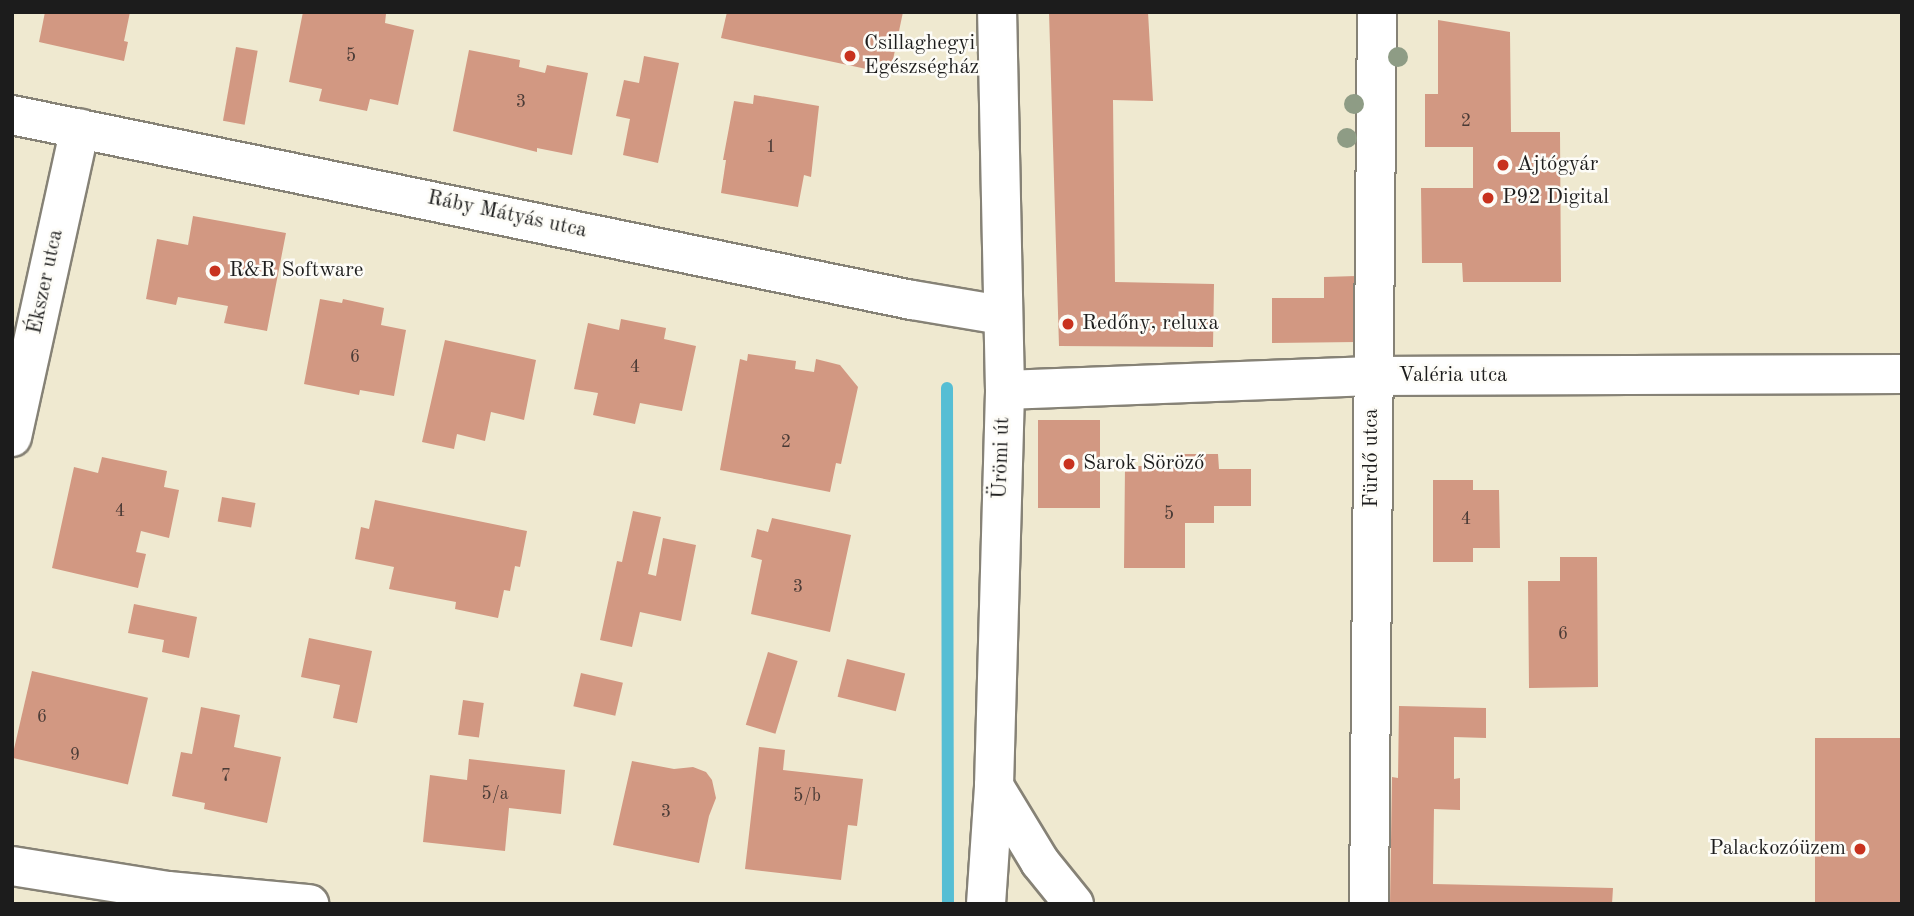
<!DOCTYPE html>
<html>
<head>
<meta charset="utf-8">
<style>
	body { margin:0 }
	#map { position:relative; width:1914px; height:916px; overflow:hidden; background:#efe9d0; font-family:"Old Standard TT",serif }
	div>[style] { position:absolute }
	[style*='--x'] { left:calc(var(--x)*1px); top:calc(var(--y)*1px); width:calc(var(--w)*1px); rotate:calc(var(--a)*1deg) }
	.stream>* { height:12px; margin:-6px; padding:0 6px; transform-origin:6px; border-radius:6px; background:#56bed4 }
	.building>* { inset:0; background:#d29882; transform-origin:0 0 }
	.roads { filter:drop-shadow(2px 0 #868276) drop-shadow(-2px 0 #868276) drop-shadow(0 2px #868276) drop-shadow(0 -2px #868276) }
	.street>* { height:38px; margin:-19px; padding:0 19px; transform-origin:19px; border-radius:19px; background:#fff }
	.secondary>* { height:38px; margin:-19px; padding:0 19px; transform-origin:19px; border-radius:19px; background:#fff }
	.trees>* { width:20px; height:20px; margin:-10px; border-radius:50%; background:#8e9c85 }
	.dots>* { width:19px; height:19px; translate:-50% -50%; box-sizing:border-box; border:4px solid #fdfcf7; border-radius:50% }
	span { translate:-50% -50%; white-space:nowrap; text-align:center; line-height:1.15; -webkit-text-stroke:5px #fdfcf7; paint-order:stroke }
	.number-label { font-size:18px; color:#4a3b36 }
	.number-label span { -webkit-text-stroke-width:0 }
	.poi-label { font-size:21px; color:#1c1c1c }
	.left { translate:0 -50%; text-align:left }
	.right { translate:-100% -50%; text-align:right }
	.street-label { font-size:21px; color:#1c1c1c }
	.frame { position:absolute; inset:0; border:14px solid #1c1c1c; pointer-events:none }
</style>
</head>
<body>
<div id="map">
	<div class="stream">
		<div style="--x:947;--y:388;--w:516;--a:89.89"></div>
	</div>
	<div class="building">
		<div style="clip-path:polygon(45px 12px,130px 12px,124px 41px,128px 42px,124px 61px,39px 42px)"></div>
		<div style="clip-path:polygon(303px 12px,378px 12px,386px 14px,385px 23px,414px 30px,398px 105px,370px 99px,367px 111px,319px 101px,322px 89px,289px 82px)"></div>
		<div style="clip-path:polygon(727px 12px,903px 12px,890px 74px,721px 38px)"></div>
		<div style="clip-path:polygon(1049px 12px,1148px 12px,1153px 101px,1113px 100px,1115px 282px,1214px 284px,1213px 347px,1059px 346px)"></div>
		<div style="clip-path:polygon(1438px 20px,1510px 32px,1511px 132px,1560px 132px,1561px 282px,1463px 282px,1462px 263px,1422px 263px,1421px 188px,1473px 188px,1473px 147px,1425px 147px,1425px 94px,1438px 94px)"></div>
		<div style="left:236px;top:47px;width:22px;height:75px;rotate:10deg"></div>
		<div style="clip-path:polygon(469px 50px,520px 60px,519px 67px,545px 73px,547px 65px,588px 73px,572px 155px,537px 148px,537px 152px,453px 131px)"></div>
		<div style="clip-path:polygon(644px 56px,679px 63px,658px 163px,623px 155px,630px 119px,616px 116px,624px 80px,639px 83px)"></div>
		<div style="clip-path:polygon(754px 95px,819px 106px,811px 177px,804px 175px,798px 207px,721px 193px,726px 160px,723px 160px,734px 101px,753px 104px)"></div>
		<div style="clip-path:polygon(193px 216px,286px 233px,267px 331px,224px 323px,228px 306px,178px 297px,176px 305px,146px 299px,157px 239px,188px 245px)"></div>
		<div style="clip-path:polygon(1356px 276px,1357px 342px,1272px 343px,1272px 298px,1324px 298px,1324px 277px)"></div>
		<div style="clip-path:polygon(320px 299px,342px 303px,343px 299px,384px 308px,381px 325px,406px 330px,394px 396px,360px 390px,359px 395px,304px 384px)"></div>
		<div style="clip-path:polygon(621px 319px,666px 328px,664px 339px,696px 346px,682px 411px,640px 403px,635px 424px,593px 415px,598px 393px,574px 389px,588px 323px,619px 330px)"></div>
		<div style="clip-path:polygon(445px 340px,536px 360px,524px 420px,491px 412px,485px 441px,457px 434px,454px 449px,422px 442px)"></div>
		<div style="clip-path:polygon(748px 354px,796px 361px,795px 369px,814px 372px,816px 359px,840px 365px,858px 387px,841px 464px,836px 463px,830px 492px,720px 470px,740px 359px,747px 361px)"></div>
		<div style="left:1038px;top:420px;width:62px;height:88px"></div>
		<div style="clip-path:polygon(1177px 454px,1218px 454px,1219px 469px,1251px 469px,1251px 506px,1214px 506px,1214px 523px,1185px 523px,1185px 568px,1124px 568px,1125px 466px,1176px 466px)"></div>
		<div style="clip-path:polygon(102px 457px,167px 471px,164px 487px,179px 490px,169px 538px,141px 531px,136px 552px,146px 554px,138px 588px,52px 568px,74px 467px,98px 473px)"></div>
		<div style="clip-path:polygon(1433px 480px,1473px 480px,1473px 490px,1499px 490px,1500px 548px,1473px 548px,1473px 562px,1433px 562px)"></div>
		<div style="left:222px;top:497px;width:34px;height:25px;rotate:10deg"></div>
		<div style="clip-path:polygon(375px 500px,527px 531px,520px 567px,515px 566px,510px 591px,504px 590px,498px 618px,455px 609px,456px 602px,389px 589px,394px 567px,355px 559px,361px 527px,369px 529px)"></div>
		<div style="clip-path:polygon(633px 511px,661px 517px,648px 574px,656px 576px,663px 538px,696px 545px,681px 621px,640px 612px,632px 647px,600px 640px,617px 561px,622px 562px)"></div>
		<div style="clip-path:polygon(772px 518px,851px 535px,830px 632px,751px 614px,762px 560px,751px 557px,757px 529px,768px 532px)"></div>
		<div style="clip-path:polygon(1560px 557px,1597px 557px,1598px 687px,1529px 688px,1528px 581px,1560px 581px)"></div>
		<div style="clip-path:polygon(134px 604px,197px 617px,189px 658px,162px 652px,164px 640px,128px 633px)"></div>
		<div style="clip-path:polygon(309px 638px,372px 651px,357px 723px,333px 718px,340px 685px,301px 677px)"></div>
		<div style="left:768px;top:652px;width:31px;height:76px;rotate:17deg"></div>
		<div style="left:847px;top:659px;width:60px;height:39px;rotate:14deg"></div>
		<div style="left:32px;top:671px;width:119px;height:89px;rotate:13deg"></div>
		<div style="left:581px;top:673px;width:43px;height:34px;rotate:13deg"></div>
		<div style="left:463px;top:700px;width:21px;height:35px;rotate:8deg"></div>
		<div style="clip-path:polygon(1399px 706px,1486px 708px,1486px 738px,1454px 737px,1454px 779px,1460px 778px,1460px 810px,1434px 809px,1433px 884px,1613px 888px,1612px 904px,1390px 904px,1392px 777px,1398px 778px)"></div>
		<div style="clip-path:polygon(201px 707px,240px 715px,234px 747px,281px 757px,267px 823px,204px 809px,205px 803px,172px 796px,181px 752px,192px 754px)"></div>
		<div style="left:1902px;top:738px;width:166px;height:87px;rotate:90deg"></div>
		<div style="clip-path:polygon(759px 747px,785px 750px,783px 770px,863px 779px,857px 826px,848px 825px,841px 880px,745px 869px)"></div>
		<div style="clip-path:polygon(469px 759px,565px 770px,561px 814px,509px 808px,505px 851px,423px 842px,430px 775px,467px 780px)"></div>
		<div style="clip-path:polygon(632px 761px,674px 769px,693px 767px,706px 772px,712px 780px,716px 798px,709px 816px,699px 863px,613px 845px)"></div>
	</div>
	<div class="roads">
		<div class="street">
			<div style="--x:12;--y:115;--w:919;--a:11.62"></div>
			<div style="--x:912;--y:300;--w:91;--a:9.5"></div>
			<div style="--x:1005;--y:390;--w:367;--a:-2.2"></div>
			<div style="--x:1372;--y:376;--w:530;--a:-0.22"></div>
			<div style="--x:12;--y:437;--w:316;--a:-77.6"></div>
			<div style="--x:1369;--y:904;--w:892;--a:-89.49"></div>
		</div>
		<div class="secondary">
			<div style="--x:994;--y:786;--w:89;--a:58.8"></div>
			<div style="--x:1040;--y:862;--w:54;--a:51"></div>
			<div style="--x:12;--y:866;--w:158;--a:9.1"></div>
			<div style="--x:168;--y:891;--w:142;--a:5.3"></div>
			<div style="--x:986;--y:904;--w:118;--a:-86.1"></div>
			<div style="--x:994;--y:786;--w:396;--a:-88.4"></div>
			<div style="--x:1005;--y:390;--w:378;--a:-91.2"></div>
		</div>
	</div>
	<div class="trees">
		<div style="left:1398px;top:57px"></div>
		<div style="left:1354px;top:104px"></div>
		<div style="left:1347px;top:138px"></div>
	</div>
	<div class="dots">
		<div style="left:850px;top:56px;background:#c8321e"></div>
		<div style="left:1503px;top:165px;background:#c8321e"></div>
		<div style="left:1488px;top:198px;background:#c8321e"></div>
		<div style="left:215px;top:271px;background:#c8321e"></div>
		<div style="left:1068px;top:324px;background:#c8321e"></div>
		<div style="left:1069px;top:464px;background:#c8321e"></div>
		<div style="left:1860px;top:849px;background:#c8321e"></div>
	</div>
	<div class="number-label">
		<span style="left:351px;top:56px">5</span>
		<span style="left:521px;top:102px">3</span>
		<span style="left:1466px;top:121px">2</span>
		<span style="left:771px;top:147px">1</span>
		<span style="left:355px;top:357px">6</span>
		<span style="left:635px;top:367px">4</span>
		<span style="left:786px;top:442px">2</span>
		<span style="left:120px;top:511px">4</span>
		<span style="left:1169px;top:514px">5</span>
		<span style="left:1466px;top:519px">4</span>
		<span style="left:798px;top:587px">3</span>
		<span style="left:1563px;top:634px">6</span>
		<span style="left:42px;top:717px">6</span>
		<span style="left:75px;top:755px">9</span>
		<span style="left:226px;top:776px">7</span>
		<span style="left:495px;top:794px">5/a</span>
		<span style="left:807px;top:796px">5/b</span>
		<span style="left:666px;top:812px">3</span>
	</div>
	<div class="poi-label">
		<span class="left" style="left:864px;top:56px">Csillaghegyi<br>Egészségház</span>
		<span class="left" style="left:1517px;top:165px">Ajtógyár</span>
		<span class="left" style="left:1502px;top:198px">P92 Digital</span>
		<span class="left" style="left:229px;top:271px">R&amp;R Software</span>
		<span class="left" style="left:1082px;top:324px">Redőny, reluxa</span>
		<span class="left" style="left:1083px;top:464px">Sarok Söröző</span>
		<span class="right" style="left:1846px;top:849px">Palackozóüzem</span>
	</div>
	<div class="street-label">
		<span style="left:507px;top:215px;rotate:12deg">Ráby Mátyás utca</span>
		<span style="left:46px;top:282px;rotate:-78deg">Ékszer utca</span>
		<span style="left:1453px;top:376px">Valéria utca</span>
		<span style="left:1002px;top:458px;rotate:-88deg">Ürömi út</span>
		<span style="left:1372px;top:458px;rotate:-90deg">Fürdő utca</span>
	</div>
	<div class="frame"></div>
</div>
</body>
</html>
